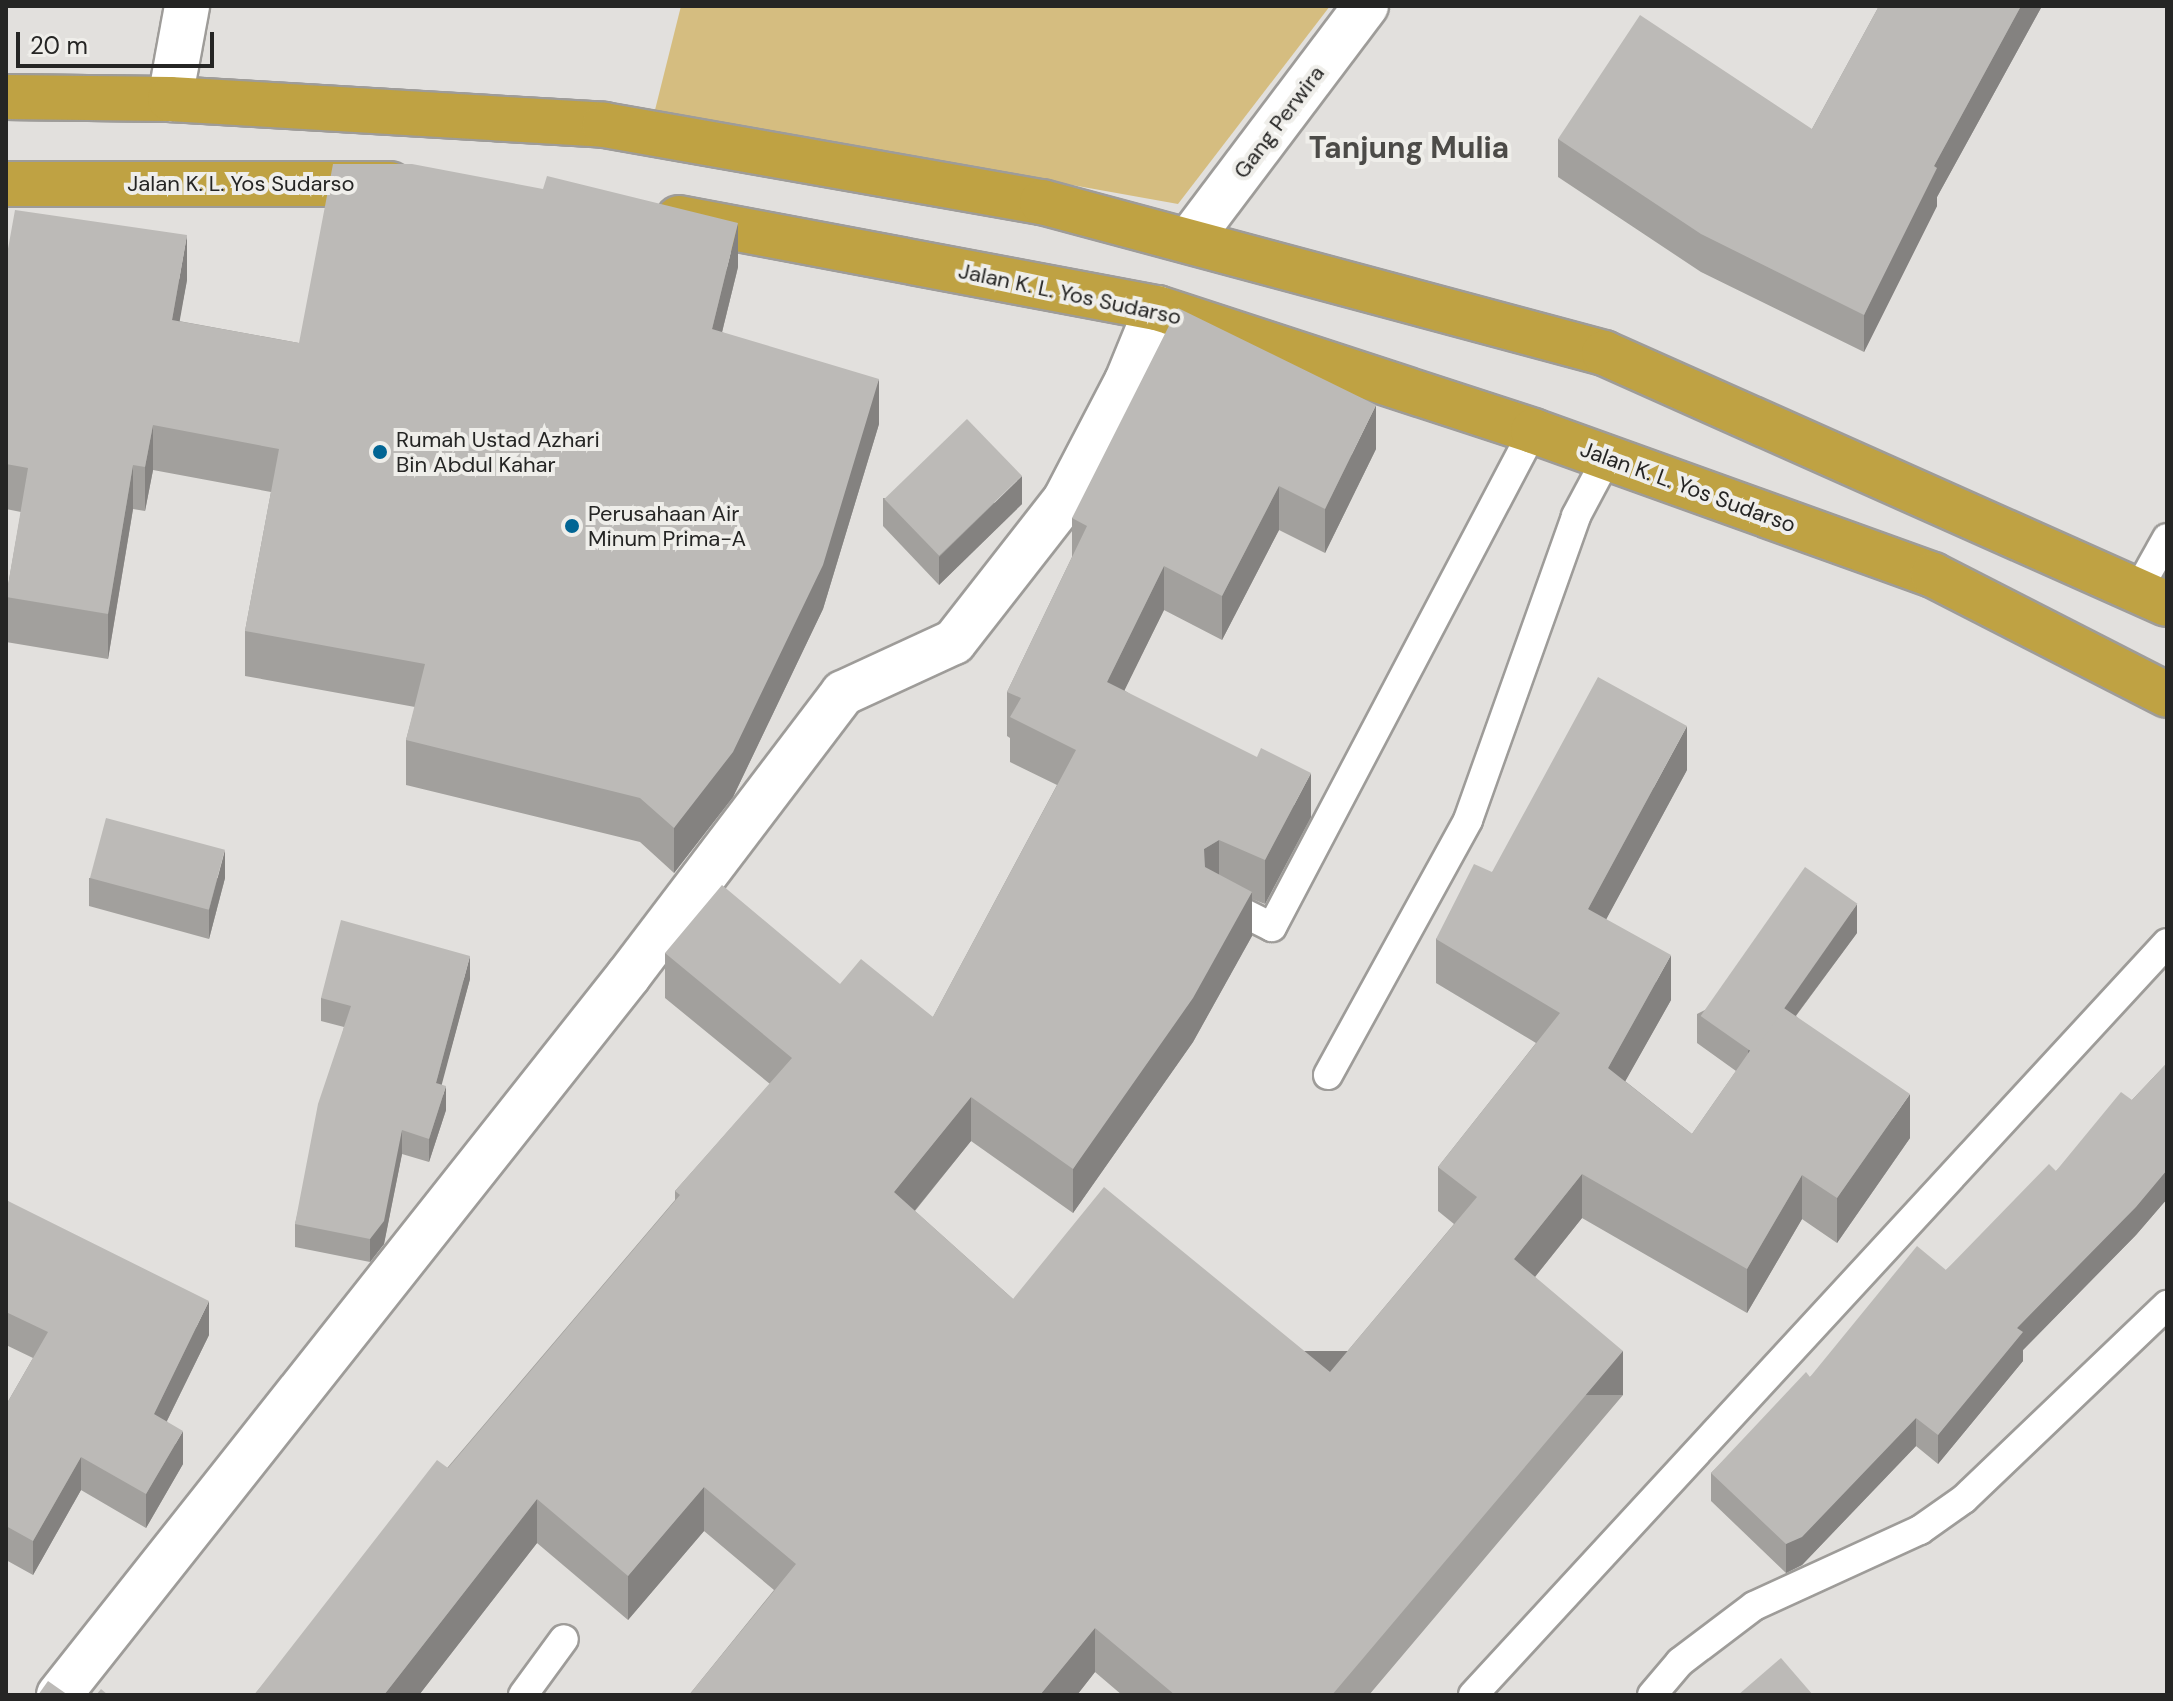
<!DOCTYPE html>
<html>
<head>
<meta charset="utf-8">
<style>
	body { margin:0 }
	#map { position:relative; width:2173px; height:1701px; overflow:hidden; background:#e2e0dd; font-family:"DM Sans",sans-serif }
	div>[style] { position:absolute }
	[style*='--x'] { left:calc(var(--x)*1px); top:calc(var(--y)*1px); width:calc(var(--w)*1px); rotate:calc(var(--a)*1deg) }
	.green>* { inset:0; background:#d5bd80 }
	.roads { filter:drop-shadow(2px 0 #9e9c99) drop-shadow(-2px 0 #9e9c99) drop-shadow(0 2px #9e9c99) drop-shadow(0 -2px #9e9c99) }
	.service>* { height:28px; margin:-14px; padding:0 14px; transform-origin:14px; border-radius:14px; background:#fff }
	.minor>* { height:44px; margin:-22px; padding:0 22px; transform-origin:22px; border-radius:22px; background:#fff }
	.trunk>* { height:44px; margin:-22px; padding:0 22px; transform-origin:22px; border-radius:22px; background:#bfa243 }
	.wall>* { inset:0; background:#a2a09d }
	.shaded-wall>* { inset:0; background:#848280; transform-origin:0 0 }
	.building>* { inset:0; background:#bcbab7; transform-origin:0 0 }
	.dots>* { width:22px; height:22px; translate:-50% -50%; box-sizing:border-box; border:4px solid #efeeea; border-radius:50% }
	span { translate:-50% -50%; white-space:nowrap; text-align:center; line-height:1.15; -webkit-text-stroke:8px #efeeea; paint-order:stroke }
	.street-label { font-size:22px; color:#252524 }
	.poi-label { font-size:22px; color:#252524 }
	.left { translate:0 -50%; text-align:left }
	.district-label { font-size:30px; color:#4c4b48; font-weight:700 }
	.frame { position:absolute; inset:0; border:8px solid #252524; pointer-events:none }
	.scale { position:absolute; left:16px; top:32px; width:198px; height:36px; box-sizing:border-box; border:4px solid #252524; border-top:0; padding-left:10px; font-size:24px; line-height:28px; white-space:nowrap; color:#252524; -webkit-text-stroke:6px #efeeea; paint-order:stroke }
</style>
</head>
<body>
<div id="map">
	<div class="green">
		<div style="clip-path:polygon(681px 6px,1330px 6px,1178px 204px,655px 110px)"></div>
	</div>
	<div class="roads">
		<div class="service">
			<div style="--x:2139;--y:588;--w:57;--a:-60.8"></div>
			<div style="--x:1220;--y:901;--w:58;--a:26.6"></div>
			<div style="--x:1272;--y:927;--w:560;--a:-62.25"></div>
			<div style="--x:1328;--y:1075;--w:291;--a:-61.2"></div>
			<div style="--x:1468;--y:820;--w:323;--a:-70.4"></div>
			<div style="--x:1576;--y:516;--w:66;--a:-61.9"></div>
			<div style="--x:523;--y:1695;--w:69;--a:-53.8"></div>
			<div style="--x:1473;--y:1695;--w:1023;--a:-47.3"></div>
			<div style="--x:1652;--y:1695;--w:43;--a:-49.7"></div>
			<div style="--x:1680;--y:1662;--w:93;--a:-37.1"></div>
			<div style="--x:1754;--y:1606;--w:183;--a:-24.6"></div>
			<div style="--x:1920;--y:1530;--w:54;--a:-35.2"></div>
			<div style="--x:1964;--y:1499;--w:281;--a:-43.7"></div>
		</div>
		<div class="minor">
			<div style="--x:170;--y:99;--w:95;--a:-79.6"></div>
			<div style="--x:1191;--y:238;--w:291;--a:-53"></div>
			<div style="--x:59;--y:1695;--w:918;--a:-51.63"></div>
			<div style="--x:629;--y:975;--w:354;--a:-52.8"></div>
			<div style="--x:843;--y:693;--w:122;--a:-24.7"></div>
			<div style="--x:954;--y:642;--w:180;--a:-52"></div>
			<div style="--x:1065;--y:500;--w:134;--a:-62.5"></div>
			<div style="--x:1127;--y:381;--w:79;--a:-67.7"></div>
		</div>
		<div class="trunk">
			<div style="--x:6;--y:97;--w:164;--a:0.7"></div>
			<div style="--x:170;--y:99;--w:435;--a:3.4"></div>
			<div style="--x:604;--y:125;--w:445;--a:10"></div>
			<div style="--x:1042;--y:202;--w:582;--a:15.04"></div>
			<div style="--x:1604;--y:353;--w:616;--a:24.03"></div>
			<div style="--x:6;--y:184;--w:384;--a:0"></div>
			<div style="--x:679;--y:218;--w:486;--a:10.7"></div>
			<div style="--x:1157;--y:308;--w:396;--a:18.1"></div>
			<div style="--x:1533;--y:431;--w:425;--a:19.8"></div>
			<div style="--x:1933;--y:575;--w:263;--a:27.1"></div>
		</div>
	</div>
	<div class="wall">
		<div style="clip-path:polygon(1879px 6px,2042px 6px,1937px 197px,1937px 206px,1864px 352px,1701px 272px,1558px 177px,1558px 139px,1812px 129px)"></div>
		<div style="clip-path:polygon(6px 260px,187px 280px,179px 321px,299px 343px,738px 267px,722px 332px,879px 424px,823px 609px,733px 797px,674px 873px,640px 842px,406px 785px,406px 740px,415px 707px,245px 676px,245px 631px,271px 492px,153px 470px,145px 511px,133px 509px,108px 659px,6px 642px,6px 597px,21px 512px,6px 509px)"></div>
		<div style="clip-path:polygon(1376px 449px,1325px 553px,1279px 530px,1222px 640px,1164px 610px,1124px 690px,1311px 817px,1265px 904px,1252px 899px,1252px 936px,1193px 1042px,1073px 1213px,971px 1141px,915px 1211px,1013px 1299px,1330px 1372px,1454px 1224px,1438px 1211px,1438px 1167px,1536px 1043px,1436px 983px,1436px 939px,1492px 872px,1687px 770px,1606px 919px,1671px 1000px,1625px 1081px,1692px 1134px,1736px 1071px,1697px 1043px,1697px 1014px,1857px 933px,1796px 1016px,1910px 1138px,1837px 1243px,1802px 1219px,1747px 1313px,1582px 1218px,1535px 1277px,1623px 1395px,1369px 1695px,1122px 1695px,1095px 1672px,1077px 1695px,689px 1695px,774px 1590px,704px 1531px,628px 1620px,537px 1543px,419px 1695px,254px 1695px,675px 1200px,675px 1191px,770px 1084px,665px 998px,665px 953px,840px 984px,933px 1017px,1057px 785px,1010px 762px,1010px 738px,1007px 736px,1007px 692px,1072px 557px,1072px 518px)"></div>
		<div style="clip-path:polygon(883px 498px,1022px 504px,939px 585px,883px 526px)"></div>
		<div style="clip-path:polygon(89px 878px,225px 878px,209px 939px,89px 906px)"></div>
		<div style="clip-path:polygon(470px 979px,441px 1085px,446px 1110px,429px 1162px,402px 1154px,384px 1244px,370px 1262px,295px 1247px,295px 1224px,344px 1027px,321px 1021px,321px 998px)"></div>
		<div style="clip-path:polygon(2167px 1063px,2167px 1199px,2136px 1235px,2023px 1350px,2023px 1361px,1938px 1464px,1916px 1446px,1802px 1565px,1786px 1573px,1711px 1501px,1711px 1473px,1810px 1377px,1946px 1270px,2056px 1171px,2132px 1100px)"></div>
		<div style="clip-path:polygon(6px 1200px,209px 1335px,167px 1421px,183px 1464px,146px 1528px,81px 1490px,33px 1575px,6px 1560px,6px 1405px,33px 1358px,6px 1345px)"></div>
	</div>
	<div class="shaded-wall">
		<div style="clip-path:polygon(2021px 6px,2042px 6px,1937px 197px,1937px 206px,1864px 352px,1864px 315px,1934px 166px)"></div>
		<div style="clip-path:polygon(738px 223px,738px 267px,712px 373px,712px 329px)"></div>
		<div style="clip-path:polygon(187px 235px,187px 280px,172px 364px,172px 320px)"></div>
		<div style="clip-path:polygon(879px 379px,879px 424px,823px 609px,733px 797px,674px 873px,674px 828px)"></div>
		<div style="clip-path:polygon(1376px 405px,1376px 449px,1325px 553px,1325px 509px)"></div>
		<div style="clip-path:polygon(153px 425px,153px 470px,145px 511px,145px 467px)"></div>
		<div style="clip-path:polygon(133px 465px,133px 509px,108px 659px,108px 614px)"></div>
		<div style="clip-path:polygon(1022px 476px,1022px 504px,939px 585px,939px 557px)"></div>
		<div style="clip-path:polygon(1279px 486px,1279px 530px,1222px 640px,1222px 596px)"></div>
		<div style="clip-path:polygon(1164px 566px,1164px 610px,1107px 726px,1107px 682px)"></div>
		<div style="clip-path:polygon(1687px 726px,1687px 770px,1588px 953px,1588px 909px)"></div>
		<div style="clip-path:polygon(1311px 773px,1311px 817px,1265px 904px,1265px 860px)"></div>
		<div style="clip-path:polygon(1219px 840px,1219px 884px,1204px 893px,1204px 849px)"></div>
		<div style="clip-path:polygon(225px 850px,225px 878px,209px 939px,209px 910px)"></div>
		<div style="clip-path:polygon(1252px 892px,1252px 936px,1193px 1042px,1073px 1213px,1073px 1169px)"></div>
		<div style="clip-path:polygon(1857px 904px,1857px 933px,1748px 1080px,1748px 1051px)"></div>
		<div style="clip-path:polygon(1671px 955px,1671px 1000px,1608px 1112px,1608px 1068px)"></div>
		<div style="clip-path:polygon(470px 956px,470px 979px,436px 1106px,436px 1083px)"></div>
		<div style="clip-path:polygon(446px 1086px,446px 1110px,429px 1162px,429px 1139px)"></div>
		<div style="clip-path:polygon(1910px 1094px,1910px 1138px,1837px 1243px,1837px 1198px)"></div>
		<div style="clip-path:polygon(971px 1097px,971px 1141px,894px 1236px,894px 1192px)"></div>
		<div style="clip-path:polygon(402px 1130px,402px 1154px,384px 1244px,370px 1262px,370px 1239px)"></div>
		<div style="clip-path:polygon(2167px 1170px,2167px 1199px,2136px 1235px,2023px 1350px,2023px 1361px,1938px 1464px,1938px 1435px,2017px 1328px)"></div>
		<div style="clip-path:polygon(1582px 1174px,1582px 1218px,1514px 1303px,1514px 1259px)"></div>
		<div style="clip-path:polygon(1802px 1175px,1802px 1219px,1747px 1313px,1747px 1269px)"></div>
		<div style="clip-path:polygon(209px 1301px,209px 1335px,154px 1447px,154px 1414px)"></div>
		<div style="left:1623px;top:1351px;width:44px;height:451px;rotate:90deg"></div>
		<div style="clip-path:polygon(1916px 1418px,1916px 1446px,1802px 1565px,1786px 1573px,1786px 1544px)"></div>
		<div style="clip-path:polygon(183px 1431px,183px 1464px,146px 1528px,146px 1494px)"></div>
		<div style="clip-path:polygon(81px 1457px,81px 1490px,33px 1575px,33px 1541px)"></div>
		<div style="clip-path:polygon(704px 1487px,704px 1531px,628px 1620px,628px 1576px)"></div>
		<div style="clip-path:polygon(537px 1499px,537px 1543px,419px 1695px,384px 1695px)"></div>
		<div style="clip-path:polygon(1095px 1628px,1095px 1672px,1077px 1695px,1040px 1695px)"></div>
	</div>
	<div class="building">
		<div style="clip-path:polygon(1879px 6px,2021px 6px,1934px 166px,1937px 168px,1864px 315px,1701px 234px,1558px 139px,1640px 15px,1812px 129px)"></div>
		<div style="clip-path:polygon(333px 164px,412px 164px,543px 189px,547px 176px,738px 223px,712px 329px,879px 379px,823px 565px,733px 752px,674px 828px,640px 798px,406px 740px,425px 664px,245px 631px,279px 449px,153px 425px,145px 467px,133px 465px,108px 614px,6px 597px,28px 468px,6px 464px,6px 260px,15px 210px,187px 235px,172px 320px,299px 343px)"></div>
		<div style="clip-path:polygon(1178px 308px,1376px 405px,1325px 509px,1279px 486px,1222px 596px,1164px 566px,1107px 682px,1257px 757px,1261px 748px,1311px 773px,1265px 860px,1219px 840px,1204px 849px,1205px 867px,1252px 892px,1193px 998px,1073px 1169px,971px 1097px,894px 1192px,1013px 1299px,1104px 1187px,1330px 1372px,1477px 1197px,1438px 1167px,1560px 1013px,1436px 939px,1474px 864px,1492px 872px,1598px 677px,1687px 726px,1588px 909px,1671px 955px,1608px 1068px,1692px 1134px,1781px 1006px,1910px 1094px,1837px 1198px,1802px 1175px,1747px 1269px,1582px 1174px,1514px 1259px,1623px 1351px,1332px 1695px,1175px 1695px,1095px 1628px,1040px 1695px,689px 1695px,796px 1564px,704px 1487px,628px 1576px,537px 1499px,384px 1695px,254px 1695px,437px 1460px,448px 1468px,680px 1195px,675px 1191px,792px 1058px,665px 953px,722px 885px,840px 984px,861px 959px,933px 1017px,1076px 750px,1010px 717px,1021px 698px,1007px 692px,1087px 526px,1072px 518px)"></div>
		<div style="left:967px;top:419px;width:79px;height:115px;rotate:46deg"></div>
		<div style="left:106px;top:818px;width:123px;height:62px;rotate:15deg"></div>
		<div style="left:1805px;top:867px;width:64px;height:182px;rotate:35deg"></div>
		<div style="clip-path:polygon(341px 920px,470px 956px,436px 1083px,446px 1086px,429px 1139px,402px 1130px,384px 1221px,370px 1239px,295px 1224px,318px 1104px,351px 1006px,321px 998px)"></div>
		<div style="clip-path:polygon(2167px 1063px,2167px 1170px,2136px 1207px,2017px 1328px,2023px 1332px,1938px 1435px,1916px 1418px,1802px 1537px,1786px 1544px,1711px 1473px,1806px 1372px,1810px 1377px,1917px 1246px,1946px 1270px,2049px 1164px,2056px 1171px,2121px 1092px,2132px 1100px)"></div>
		<div style="clip-path:polygon(6px 1200px,209px 1301px,154px 1414px,183px 1431px,146px 1494px,81px 1457px,33px 1541px,6px 1526px,6px 1405px,48px 1332px,6px 1312px)"></div>
		<div style="clip-path:polygon(1781px 1658px,1813px 1695px,1738px 1695px)"></div>
		<div style="clip-path:polygon(48px 1681px,68px 1695px,38px 1695px)"></div>
		<div style="clip-path:polygon(101px 1689px,108px 1695px,96px 1695px)"></div>
	</div>
	<div class="dots">
		<div style="left:380px;top:452px;background:#016594"></div>
		<div style="left:572px;top:526px;background:#016594"></div>
	</div>
	<div class="street-label">
		<span style="left:1279px;top:122px;rotate:-53deg">Gang Perwira</span>
		<span style="left:241px;top:184px">Jalan K. L. Yos Sudarso</span>
		<span style="left:1070px;top:294px;rotate:12deg">Jalan K. L. Yos Sudarso</span>
		<span style="left:1688px;top:487px;rotate:20deg">Jalan K. L. Yos Sudarso</span>
	</div>
	<div class="poi-label">
		<span class="left" style="left:396px;top:452px">Rumah Ustad Azhari<br>Bin Abdul Kahar</span>
		<span class="left" style="left:588px;top:526px">Perusahaan Air<br>Minum Prima-A</span>
	</div>
	<div class="district-label">
		<span style="left:1409px;top:148px">Tanjung Mulia</span>
	</div>
	<div class="frame"></div>
	<div class="scale">20 m</div>
</div>
</body>
</html>
